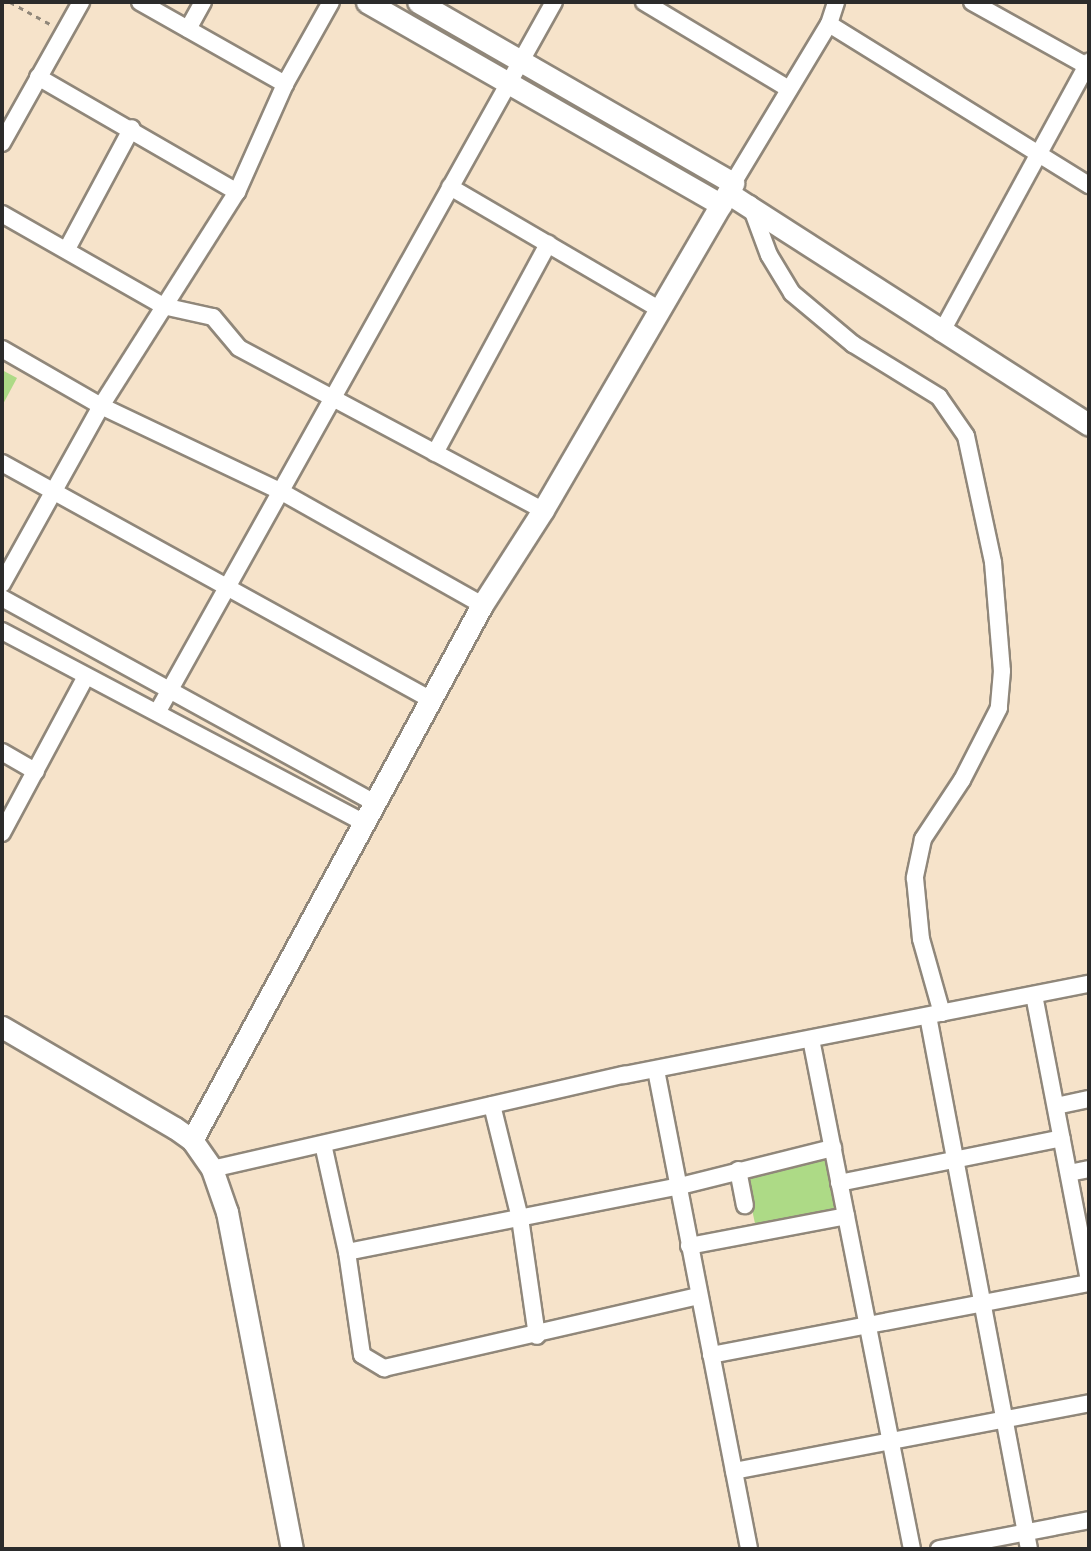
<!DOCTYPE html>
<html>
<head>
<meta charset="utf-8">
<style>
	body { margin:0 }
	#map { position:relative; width:1091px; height:1551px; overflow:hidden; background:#f6e3ca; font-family:"Indie Flower",sans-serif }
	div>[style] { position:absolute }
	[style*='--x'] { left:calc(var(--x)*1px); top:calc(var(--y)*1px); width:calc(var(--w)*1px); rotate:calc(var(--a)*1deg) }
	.green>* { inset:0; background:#adda86; transform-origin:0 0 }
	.path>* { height:2.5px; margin-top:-1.25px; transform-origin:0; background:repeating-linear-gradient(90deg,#90877a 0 5px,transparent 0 10px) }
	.roads { filter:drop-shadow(2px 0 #90877a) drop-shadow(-2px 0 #90877a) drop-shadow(0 2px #90877a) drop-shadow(0 -2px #90877a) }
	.street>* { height:16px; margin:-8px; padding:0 8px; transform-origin:8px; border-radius:8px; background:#fff }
	.secondary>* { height:21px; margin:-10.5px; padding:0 10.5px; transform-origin:10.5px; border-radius:10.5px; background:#fff }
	span { translate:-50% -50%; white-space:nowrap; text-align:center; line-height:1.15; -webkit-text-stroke:7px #fdfcf7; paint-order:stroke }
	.frame { position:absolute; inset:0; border:4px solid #2b2b2b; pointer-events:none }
</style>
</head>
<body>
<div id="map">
	<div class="green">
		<div style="clip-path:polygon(2px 370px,17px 378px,2px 406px)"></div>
		<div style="left:829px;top:1158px;width:51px;height:86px;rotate:78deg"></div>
	</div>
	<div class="path">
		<div style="--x:10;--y:2;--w:46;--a:28.8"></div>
	</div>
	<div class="roads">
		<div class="street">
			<div style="--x:140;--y:2;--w:167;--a:29.5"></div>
			<div style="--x:644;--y:2;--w:169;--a:31"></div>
			<div style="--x:972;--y:2;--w:132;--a:29.1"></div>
			<div style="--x:829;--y:24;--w:306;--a:31.8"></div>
			<div style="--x:188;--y:29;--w:31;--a:-61"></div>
			<div style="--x:38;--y:77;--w:230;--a:30"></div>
			<div style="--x:2;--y:143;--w:162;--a:-60.7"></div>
			<div style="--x:733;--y:183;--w:186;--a:-58.9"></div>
			<div style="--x:829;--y:24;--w:23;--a:-72"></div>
			<div style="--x:450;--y:187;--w:240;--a:30.3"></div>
			<div style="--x:750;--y:204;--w:54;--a:69.6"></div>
			<div style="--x:769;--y:255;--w:44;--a:58.8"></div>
			<div style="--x:792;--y:293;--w:80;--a:39.9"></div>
			<div style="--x:853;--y:344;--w:101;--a:31.6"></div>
			<div style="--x:939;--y:397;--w:47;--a:55.3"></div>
			<div style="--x:966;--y:436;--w:129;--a:77.9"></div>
			<div style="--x:993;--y:562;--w:109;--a:85.3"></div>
			<div style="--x:1002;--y:671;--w:37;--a:95"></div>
			<div style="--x:999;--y:708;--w:81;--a:117.2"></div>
			<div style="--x:962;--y:780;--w:71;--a:123.5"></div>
			<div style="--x:923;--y:839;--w:40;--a:102"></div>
			<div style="--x:915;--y:878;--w:61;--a:84.4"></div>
			<div style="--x:921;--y:939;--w:77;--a:74.2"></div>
			<div style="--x:2;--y:214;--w:185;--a:29.7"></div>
			<div style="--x:163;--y:306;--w:51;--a:12.4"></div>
			<div style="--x:213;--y:317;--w:40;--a:50"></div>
			<div style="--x:239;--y:348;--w:344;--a:28.1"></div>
			<div style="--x:67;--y:249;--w:137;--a:-61.8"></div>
			<div style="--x:941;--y:333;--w:309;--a:-61.4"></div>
			<div style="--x:2;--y:349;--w:114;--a:29.9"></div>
			<div style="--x:101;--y:406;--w:198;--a:25.4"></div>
			<div style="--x:280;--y:491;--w:232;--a:29.4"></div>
			<div style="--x:435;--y:453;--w:238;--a:-61.6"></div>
			<div style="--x:2;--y:463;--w:490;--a:28.9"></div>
			<div style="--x:2;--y:584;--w:204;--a:-60.9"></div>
			<div style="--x:101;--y:406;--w:254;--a:-57.6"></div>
			<div style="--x:237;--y:192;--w:118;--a:-66"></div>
			<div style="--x:285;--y:84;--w:94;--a:-60.7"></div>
			<div style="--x:2;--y:598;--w:426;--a:28.8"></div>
			<div style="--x:2;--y:631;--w:410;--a:27.9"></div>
			<div style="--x:158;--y:711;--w:812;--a:-60.82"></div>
			<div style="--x:2;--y:752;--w:39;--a:30"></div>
			<div style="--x:2;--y:833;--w:176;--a:-61.8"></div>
			<div style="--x:1034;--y:995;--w:290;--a:79.1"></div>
			<div style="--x:928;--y:1016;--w:542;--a:79.27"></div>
			<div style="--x:811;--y:1039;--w:520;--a:78.8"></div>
			<div style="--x:656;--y:1070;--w:488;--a:79"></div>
			<div style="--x:492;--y:1105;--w:116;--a:76.1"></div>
			<div style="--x:520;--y:1218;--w:119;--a:81.8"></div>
			<div style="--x:1056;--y:1106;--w:34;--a:-12"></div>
			<div style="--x:323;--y:1144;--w:111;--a:77.5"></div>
			<div style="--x:347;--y:1252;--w:104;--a:81.7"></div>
			<div style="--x:362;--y:1355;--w:26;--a:31"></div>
			<div style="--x:384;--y:1368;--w:323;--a:-12.9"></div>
			<div style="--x:212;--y:1169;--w:423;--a:-12.9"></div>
			<div style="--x:624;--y:1075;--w:474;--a:-11.1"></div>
			<div style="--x:738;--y:1170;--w:36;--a:79"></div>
			<div style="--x:1069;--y:1173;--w:20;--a:-11"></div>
			<div style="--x:839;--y:1183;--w:227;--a:-11.4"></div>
			<div style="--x:689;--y:1246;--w:160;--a:-10.8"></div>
			<div style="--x:347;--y:1252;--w:335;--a:-11.2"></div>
			<div style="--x:676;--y:1187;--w:162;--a:-14"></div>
			<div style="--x:711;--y:1355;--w:385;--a:-10.8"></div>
			<div style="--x:734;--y:1471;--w:361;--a:-10.8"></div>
			<div style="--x:939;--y:1549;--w:153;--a:-10.9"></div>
		</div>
		<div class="secondary">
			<div style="--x:367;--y:2;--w:408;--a:29.8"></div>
			<div style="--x:728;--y:193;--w:429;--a:32.7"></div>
			<div style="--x:2;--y:1027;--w:200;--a:30.3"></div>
			<div style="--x:175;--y:1128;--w:21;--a:35"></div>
			<div style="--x:192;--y:1140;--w:35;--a:55"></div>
			<div style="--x:212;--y:1169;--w:46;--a:70.8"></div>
			<div style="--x:227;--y:1212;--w:343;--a:79.1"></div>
			<div style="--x:192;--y:1140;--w:609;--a:-61.54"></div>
			<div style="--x:482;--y:605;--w:113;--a:-57.3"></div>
			<div style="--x:543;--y:510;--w:378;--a:-59.8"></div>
			<div style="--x:733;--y:183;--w:363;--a:-150.1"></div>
		</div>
	</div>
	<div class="frame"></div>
</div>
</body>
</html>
